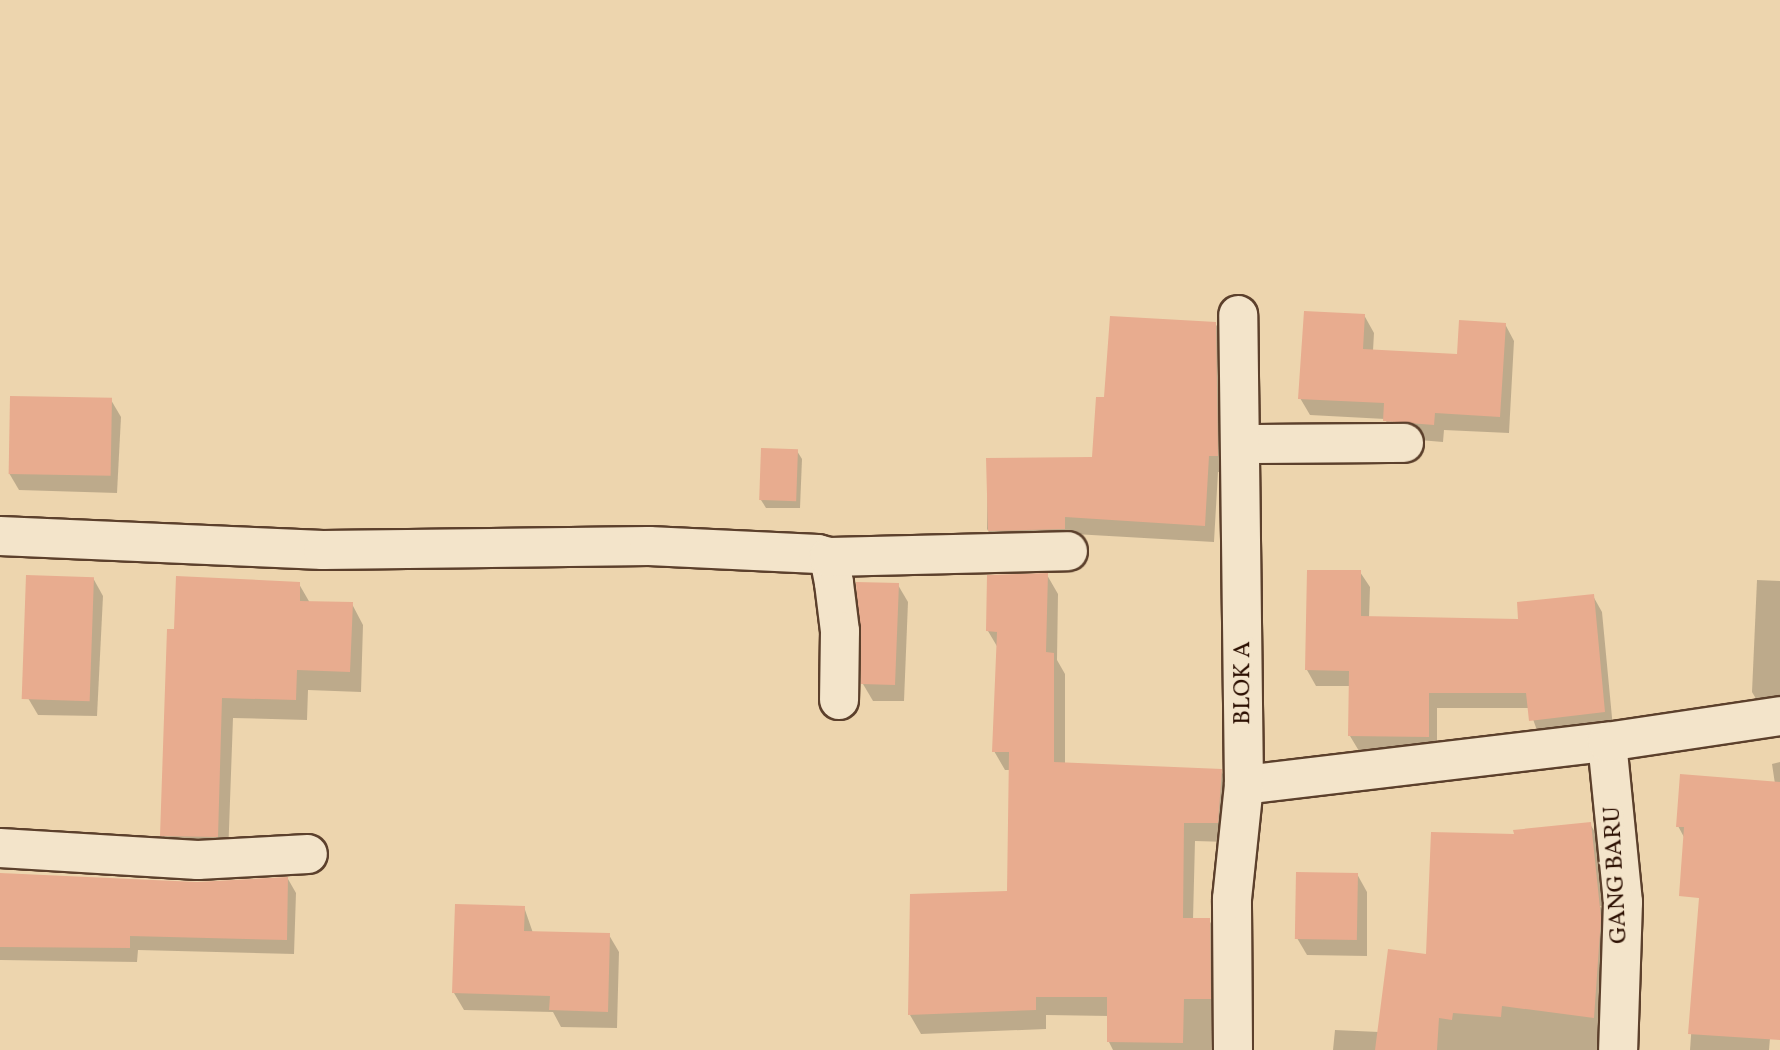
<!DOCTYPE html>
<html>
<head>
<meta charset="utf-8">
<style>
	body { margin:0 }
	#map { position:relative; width:1780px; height:1050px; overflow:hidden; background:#edd5ae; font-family:Vollkorn,serif }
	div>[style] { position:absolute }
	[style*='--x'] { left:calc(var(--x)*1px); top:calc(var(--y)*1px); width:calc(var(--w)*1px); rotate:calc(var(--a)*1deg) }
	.shadow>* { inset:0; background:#0003 }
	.building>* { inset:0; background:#e8ac8f; transform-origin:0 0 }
	.roads { filter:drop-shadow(2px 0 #5c402c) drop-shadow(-2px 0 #5c402c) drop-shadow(0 2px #5c402c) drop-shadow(0 -2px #5c402c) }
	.minor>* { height:38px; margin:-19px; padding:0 19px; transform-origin:19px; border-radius:19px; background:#f3e4ca }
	span { translate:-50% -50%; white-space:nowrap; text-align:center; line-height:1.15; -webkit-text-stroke:7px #f3e4ca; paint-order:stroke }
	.street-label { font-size:24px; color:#2c0f01 }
</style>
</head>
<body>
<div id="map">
	<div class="shadow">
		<div style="clip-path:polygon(1364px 315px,1374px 333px,1373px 351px,1458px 356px,1505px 324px,1514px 341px,1509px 433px,1444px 430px,1443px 442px,1395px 438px,1385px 419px,1310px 415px,1300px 398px)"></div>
		<div style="clip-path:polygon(1215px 323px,1225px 340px,1227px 473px,1218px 472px,1214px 542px,1074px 534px,997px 546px,987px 529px,988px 459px,1094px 459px,1106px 399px)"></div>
		<div style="clip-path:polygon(111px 400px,121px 417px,117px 493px,19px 490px,9px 473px)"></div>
		<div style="clip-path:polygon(797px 451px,802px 459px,800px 508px,766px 508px,761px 500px)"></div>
		<div style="clip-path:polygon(1360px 572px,1370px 587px,1369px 618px,1520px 620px,1593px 596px,1602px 612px,1613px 728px,1539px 736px,1529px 708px,1437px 708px,1437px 752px,1359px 751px,1350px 736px,1351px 686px,1316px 686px,1307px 670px)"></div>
		<div style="clip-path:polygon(1047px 575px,1058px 594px,1057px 660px,1065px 674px,1065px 765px,1221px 771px,1232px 790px,1228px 842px,1195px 841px,1193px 920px,1209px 920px,1220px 939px,1219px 1050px,1113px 1050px,1109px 1042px,1109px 1016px,1046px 1015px,1046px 1029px,921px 1034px,910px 1015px,1009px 893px,1010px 770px,1005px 770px,994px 751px,998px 648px,988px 631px)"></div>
		<div style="clip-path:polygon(93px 578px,103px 596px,97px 716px,38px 715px,28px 698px)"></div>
		<div style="clip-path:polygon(1757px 580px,1780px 581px,1780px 710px,1762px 709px,1752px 692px)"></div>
		<div style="clip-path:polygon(299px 584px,310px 603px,352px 604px,363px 625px,361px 692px,308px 690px,307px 720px,233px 718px,228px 857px,173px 856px,162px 835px,175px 631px)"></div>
		<div style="clip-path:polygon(898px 585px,908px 602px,904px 701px,873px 701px,863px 684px)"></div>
		<div style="clip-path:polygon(1780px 762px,1780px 875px,1685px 839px,1678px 826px,1775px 784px,1772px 764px)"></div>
		<div style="clip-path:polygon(1590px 824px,1601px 842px,1607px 905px,1600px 906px,1609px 922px,1606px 1050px,1333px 1050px,1335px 1030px,1379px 1032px,1428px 956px,1516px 836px)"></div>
		<div style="clip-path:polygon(1357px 874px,1367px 892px,1367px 956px,1307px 955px,1297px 938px)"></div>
		<div style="clip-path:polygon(0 875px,197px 884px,288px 879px,296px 893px,294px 954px,138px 950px,137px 962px,0 960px)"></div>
		<div style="clip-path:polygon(524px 907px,533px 933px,609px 935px,619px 952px,617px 1028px,561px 1027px,553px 1012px,464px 1010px,454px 993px)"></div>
		<div style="clip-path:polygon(1700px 912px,1779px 934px,1769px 1050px,1690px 1050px)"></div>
	</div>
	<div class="building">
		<div style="clip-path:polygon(1304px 311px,1365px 314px,1363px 349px,1457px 354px,1459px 320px,1506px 323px,1500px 417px,1435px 413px,1434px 425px,1383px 421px,1384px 403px,1298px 399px)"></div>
		<div style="clip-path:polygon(1110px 316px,1216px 322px,1218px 456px,1209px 456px,1205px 526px,1065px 517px,1065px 529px,988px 531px,986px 458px,1092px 457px,1096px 397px,1104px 397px)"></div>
		<div style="left:10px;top:396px;width:102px;height:78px;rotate:1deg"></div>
		<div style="left:761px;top:448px;width:37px;height:52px;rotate:2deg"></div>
		<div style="clip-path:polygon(1307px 570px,1361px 570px,1361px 616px,1518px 619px,1517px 602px,1594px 594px,1605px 712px,1529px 721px,1526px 693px,1429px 693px,1429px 737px,1348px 736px,1349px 671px,1305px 670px)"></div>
		<div style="clip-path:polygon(1048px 573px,1046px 652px,1054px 653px,1054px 762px,1222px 769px,1218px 823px,1184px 823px,1183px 918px,1210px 918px,1211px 999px,1184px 999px,1183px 1043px,1107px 1042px,1107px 997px,1036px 997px,1036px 1010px,908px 1015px,910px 894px,1007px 891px,1009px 752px,992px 752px,997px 632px,986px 631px,987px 575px)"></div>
		<div style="left:26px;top:575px;width:68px;height:124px;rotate:2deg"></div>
		<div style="clip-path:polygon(176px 576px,300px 582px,300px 601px,353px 602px,350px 672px,297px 670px,296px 700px,222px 698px,218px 837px,160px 836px,167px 629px,174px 629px)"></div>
		<div style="clip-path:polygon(856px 582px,899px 583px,895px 685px,861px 684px)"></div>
		<div style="clip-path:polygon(1680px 774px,1780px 782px,1780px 1040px,1688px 1034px,1699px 898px,1679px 896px,1684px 827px,1676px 827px)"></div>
		<div style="clip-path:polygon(1591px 822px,1601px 918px,1594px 1018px,1502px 1006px,1501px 1017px,1453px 1013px,1452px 1020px,1439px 1018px,1437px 1050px,1375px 1050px,1388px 949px,1426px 954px,1431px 832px,1514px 834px,1513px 830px)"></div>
		<div style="left:1296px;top:872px;width:62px;height:67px;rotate:1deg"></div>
		<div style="clip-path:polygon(0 873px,197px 882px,288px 877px,287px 940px,130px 936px,130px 948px,0 947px)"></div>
		<div style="clip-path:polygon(455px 904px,525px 906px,524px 931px,610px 933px,608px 1012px,549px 1010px,550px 996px,452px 993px)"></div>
	</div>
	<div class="roads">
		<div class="minor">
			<div style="--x:1241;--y:444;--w:163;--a:-0.4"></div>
			<div style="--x:0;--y:536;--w:323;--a:2.5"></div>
			<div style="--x:323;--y:550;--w:326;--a:-0.7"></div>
			<div style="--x:649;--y:546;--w:169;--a:2.7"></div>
			<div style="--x:818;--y:554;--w:11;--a:15"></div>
			<div style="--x:829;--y:557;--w:26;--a:79"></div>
			<div style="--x:834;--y:583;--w:48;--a:82.9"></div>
			<div style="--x:840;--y:631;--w:69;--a:90.8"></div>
			<div style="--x:829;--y:557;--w:239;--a:-1.4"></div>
			<div style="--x:1607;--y:742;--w:161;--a:84.3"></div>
			<div style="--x:1623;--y:902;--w:148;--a:91.9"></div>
			<div style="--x:1244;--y:785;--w:366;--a:-6.8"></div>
			<div style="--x:1607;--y:742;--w:175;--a:-8.5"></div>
			<div style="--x:0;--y:848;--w:198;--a:3.5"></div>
			<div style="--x:198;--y:860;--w:110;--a:-3.1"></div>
			<div style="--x:1233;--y:1050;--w:151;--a:-90.4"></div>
			<div style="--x:1232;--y:899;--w:115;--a:-84"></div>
			<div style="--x:1244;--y:785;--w:470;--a:-90.7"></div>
		</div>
	</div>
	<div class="street-label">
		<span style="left:1244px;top:683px;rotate:-90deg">BLOK A</span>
		<span style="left:1617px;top:875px;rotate:-93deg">GANG BARU</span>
	</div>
</div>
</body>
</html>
